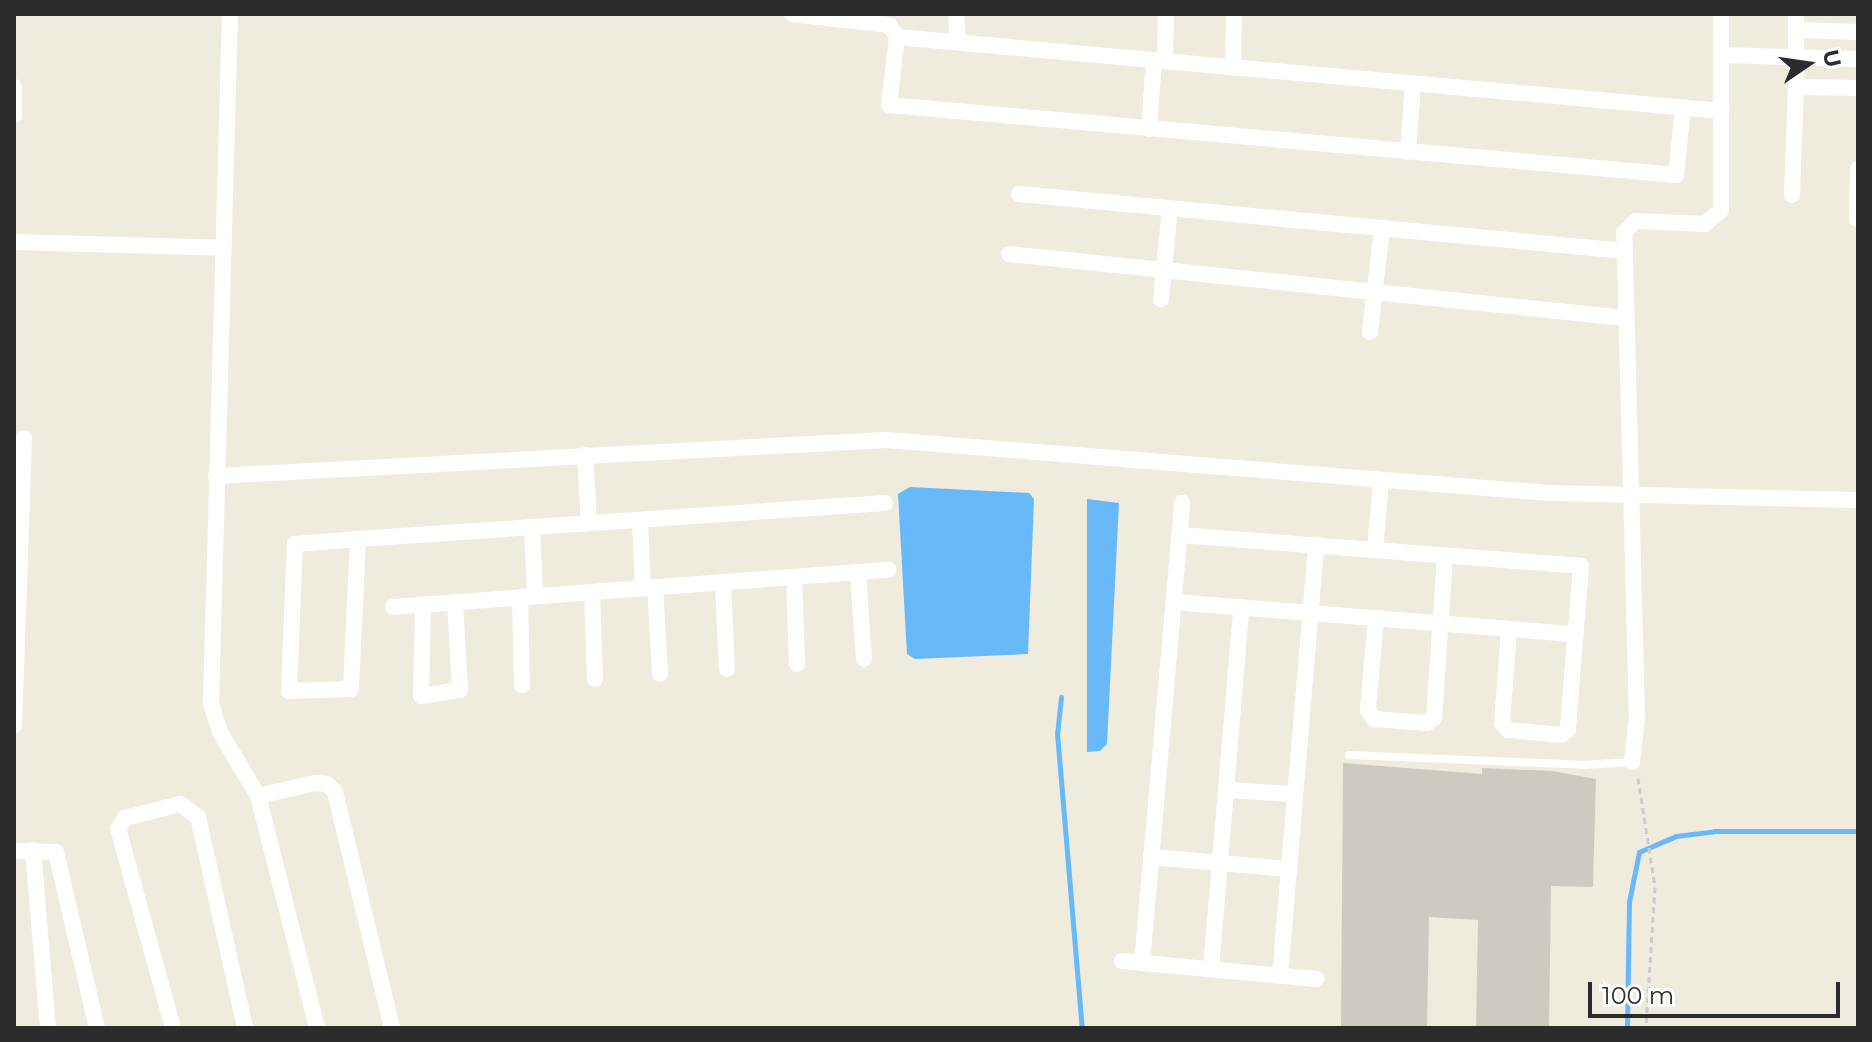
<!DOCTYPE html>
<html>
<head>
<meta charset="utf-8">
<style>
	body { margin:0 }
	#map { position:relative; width:1872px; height:1042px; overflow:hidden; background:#efebdd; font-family:Montserrat,sans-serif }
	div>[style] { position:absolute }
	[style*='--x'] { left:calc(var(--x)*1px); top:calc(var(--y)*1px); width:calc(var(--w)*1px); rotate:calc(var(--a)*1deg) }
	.water>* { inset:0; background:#67b9fa }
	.stream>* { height:5px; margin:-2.5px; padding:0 2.5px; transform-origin:2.5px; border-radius:2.5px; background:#67b9fa }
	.building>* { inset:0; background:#cecac0 }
	.path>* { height:3px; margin-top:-1.5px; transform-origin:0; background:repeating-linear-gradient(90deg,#ccc 0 6px,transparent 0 10px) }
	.service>* { height:8px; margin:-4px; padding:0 4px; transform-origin:4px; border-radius:4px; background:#fff }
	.minor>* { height:16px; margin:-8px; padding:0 8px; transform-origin:8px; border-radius:8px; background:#fff }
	span { translate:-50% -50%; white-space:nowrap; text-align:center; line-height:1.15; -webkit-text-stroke:6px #fff; paint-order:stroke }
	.frame { position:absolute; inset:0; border:16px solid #2c2c2c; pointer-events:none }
	.north { position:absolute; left:1768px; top:24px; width:80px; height:80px; -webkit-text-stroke:6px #fff; paint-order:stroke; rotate:77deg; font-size:22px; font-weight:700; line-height:32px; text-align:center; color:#2c2c2c }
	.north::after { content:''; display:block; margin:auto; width:28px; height:36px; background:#2c2c2c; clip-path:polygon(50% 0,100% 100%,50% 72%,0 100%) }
	.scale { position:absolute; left:1588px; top:982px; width:252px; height:36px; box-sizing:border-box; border:4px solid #2c2c2c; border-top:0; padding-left:10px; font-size:24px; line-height:28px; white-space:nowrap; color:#2c2c2c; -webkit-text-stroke:6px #fff; paint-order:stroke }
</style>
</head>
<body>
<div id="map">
	<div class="water">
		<div style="clip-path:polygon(910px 487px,1029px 493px,1034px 499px,1028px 654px,915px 659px,907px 654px,898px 494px)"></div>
		<div style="clip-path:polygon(1087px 499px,1119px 503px,1107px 744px,1100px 751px,1087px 752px)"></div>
	</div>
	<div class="stream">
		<div style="--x:1061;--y:697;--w:36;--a:96"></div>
		<div style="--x:1057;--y:733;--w:296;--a:85.2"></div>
		<div style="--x:1627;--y:1028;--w:126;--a:-89.1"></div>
		<div style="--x:1629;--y:902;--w:51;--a:-78.7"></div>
		<div style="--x:1639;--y:852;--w:40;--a:-23.4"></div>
		<div style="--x:1676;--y:836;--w:38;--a:-7"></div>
		<div style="--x:1714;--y:831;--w:144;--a:0"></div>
	</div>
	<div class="building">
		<div style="clip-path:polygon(1343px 763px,1482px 774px,1482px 768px,1552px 771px,1596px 779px,1593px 887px,1551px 886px,1549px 1028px,1476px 1028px,1478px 920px,1429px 917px,1427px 1028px,1341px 1028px)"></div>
	</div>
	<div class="path">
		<div style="--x:1638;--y:778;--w:110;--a:81.1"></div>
		<div style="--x:1655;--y:887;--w:141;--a:93.7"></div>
	</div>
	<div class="service">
		<div style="--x:1349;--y:755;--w:234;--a:2.4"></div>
		<div style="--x:1583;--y:765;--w:49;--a:-3.5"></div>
	</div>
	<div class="minor">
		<div style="--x:230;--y:14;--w:690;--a:91.58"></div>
		<div style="--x:211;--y:704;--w:29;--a:72"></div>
		<div style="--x:220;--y:732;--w:74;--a:59.3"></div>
		<div style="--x:258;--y:796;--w:239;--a:75.7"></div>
		<div style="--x:792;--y:14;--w:98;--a:6.5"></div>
		<div style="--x:889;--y:25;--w:14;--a:56"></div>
		<div style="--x:897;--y:37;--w:828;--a:5.13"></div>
		<div style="--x:956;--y:14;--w:28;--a:86"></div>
		<div style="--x:1796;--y:30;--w:62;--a:1.8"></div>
		<div style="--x:897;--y:37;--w:68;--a:96.7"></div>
		<div style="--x:889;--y:105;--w:790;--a:5.08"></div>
		<div style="--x:1676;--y:175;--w:67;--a:-84"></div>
		<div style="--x:1722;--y:55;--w:136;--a:1.7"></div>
		<div style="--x:1165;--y:61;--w:47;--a:-88.8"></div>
		<div style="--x:1233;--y:68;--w:54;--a:-88.9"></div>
		<div style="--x:14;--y:87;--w:28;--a:90"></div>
		<div style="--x:1796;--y:87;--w:73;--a:-90"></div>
		<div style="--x:1149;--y:129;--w:69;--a:-85.9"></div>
		<div style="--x:1408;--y:152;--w:68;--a:-85.8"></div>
		<div style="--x:1019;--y:194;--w:609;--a:5.37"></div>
		<div style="--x:1792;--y:195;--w:108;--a:-87.9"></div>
		<div style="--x:1796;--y:87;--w:62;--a:0.9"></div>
		<div style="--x:1857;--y:219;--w:50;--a:-88.9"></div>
		<div style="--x:14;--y:242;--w:209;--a:1.6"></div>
		<div style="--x:1009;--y:254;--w:619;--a:5.93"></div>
		<div style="--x:1161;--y:299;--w:91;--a:-84.4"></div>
		<div style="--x:1370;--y:332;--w:105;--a:-83.4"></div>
		<div style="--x:585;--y:455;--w:68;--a:86.6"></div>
		<div style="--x:216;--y:476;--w:671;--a:-3.08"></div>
		<div style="--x:886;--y:440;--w:665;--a:4.57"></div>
		<div style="--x:1549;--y:493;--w:309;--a:1.3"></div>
		<div style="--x:640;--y:520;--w:68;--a:87.5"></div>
		<div style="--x:532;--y:527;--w:69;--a:87.5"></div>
		<div style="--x:1180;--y:535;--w:402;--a:4.4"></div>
		<div style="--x:1581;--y:566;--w:164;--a:94.6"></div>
		<div style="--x:1568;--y:729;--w:9;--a:139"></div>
		<div style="--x:1561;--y:735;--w:53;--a:-174.6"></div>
		<div style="--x:1508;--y:730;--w:9;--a:-131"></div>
		<div style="--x:1502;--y:723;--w:94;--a:-85.7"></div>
		<div style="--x:358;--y:539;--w:150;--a:92.7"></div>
		<div style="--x:351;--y:689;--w:62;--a:178.2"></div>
		<div style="--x:289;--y:691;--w:147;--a:-87.7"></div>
		<div style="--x:295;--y:544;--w:63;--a:-4.5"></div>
		<div style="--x:358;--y:539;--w:528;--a:-3.91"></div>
		<div style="--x:1375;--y:550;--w:68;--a:-85"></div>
		<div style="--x:858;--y:572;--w:87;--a:86.1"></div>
		<div style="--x:794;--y:577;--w:87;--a:88"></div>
		<div style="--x:723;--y:582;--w:87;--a:87.4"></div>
		<div style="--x:655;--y:587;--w:87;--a:86.7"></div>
		<div style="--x:592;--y:592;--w:87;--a:88"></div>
		<div style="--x:520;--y:597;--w:88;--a:88.7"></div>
		<div style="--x:1174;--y:602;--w:403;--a:4.6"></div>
		<div style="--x:423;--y:604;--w:92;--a:91.2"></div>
		<div style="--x:421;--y:696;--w:39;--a:-9"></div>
		<div style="--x:460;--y:690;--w:88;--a:-93.3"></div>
		<div style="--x:393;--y:607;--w:497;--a:-4.3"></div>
		<div style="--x:1376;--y:618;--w:92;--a:95"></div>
		<div style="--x:1368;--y:710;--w:11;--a:56"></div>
		<div style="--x:1374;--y:719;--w:53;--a:4.3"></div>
		<div style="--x:1427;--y:723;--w:9;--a:-36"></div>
		<div style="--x:1434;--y:718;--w:163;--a:-86.1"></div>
		<div style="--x:14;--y:726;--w:288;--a:-88"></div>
		<div style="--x:1632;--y:762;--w:45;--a:-83.7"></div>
		<div style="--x:1637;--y:717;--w:485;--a:-91.5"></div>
		<div style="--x:1624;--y:232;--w:16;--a:-43"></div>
		<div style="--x:1636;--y:221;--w:69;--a:2.5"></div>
		<div style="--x:1705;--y:224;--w:21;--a:-41"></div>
		<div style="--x:1721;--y:210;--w:196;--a:-90"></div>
		<div style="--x:1226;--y:790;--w:69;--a:3.3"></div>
		<div style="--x:258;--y:796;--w:58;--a:-12.8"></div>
		<div style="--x:315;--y:783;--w:12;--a:5"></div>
		<div style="--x:327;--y:784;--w:11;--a:45"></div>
		<div style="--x:335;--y:792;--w:243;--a:76.4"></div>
		<div style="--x:33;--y:850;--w:179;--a:85.2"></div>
		<div style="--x:14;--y:851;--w:42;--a:1.4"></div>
		<div style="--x:56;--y:852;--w:181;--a:76.9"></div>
		<div style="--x:1151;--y:857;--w:139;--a:5"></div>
		<div style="--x:1122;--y:961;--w:195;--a:5.3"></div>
		<div style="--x:1142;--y:963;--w:462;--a:-85"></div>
		<div style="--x:1211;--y:969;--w:362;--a:-85.2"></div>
		<div style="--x:1280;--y:976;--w:433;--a:-85.2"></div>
		<div style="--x:173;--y:1028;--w:206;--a:-105.4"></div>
		<div style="--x:118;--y:829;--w:13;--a:-58"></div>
		<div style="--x:125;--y:818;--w:57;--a:-14.3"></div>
		<div style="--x:180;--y:804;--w:22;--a:36"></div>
		<div style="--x:198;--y:817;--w:216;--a:77.4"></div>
	</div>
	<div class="frame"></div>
	<div class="north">U</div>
	<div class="scale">100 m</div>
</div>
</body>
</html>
